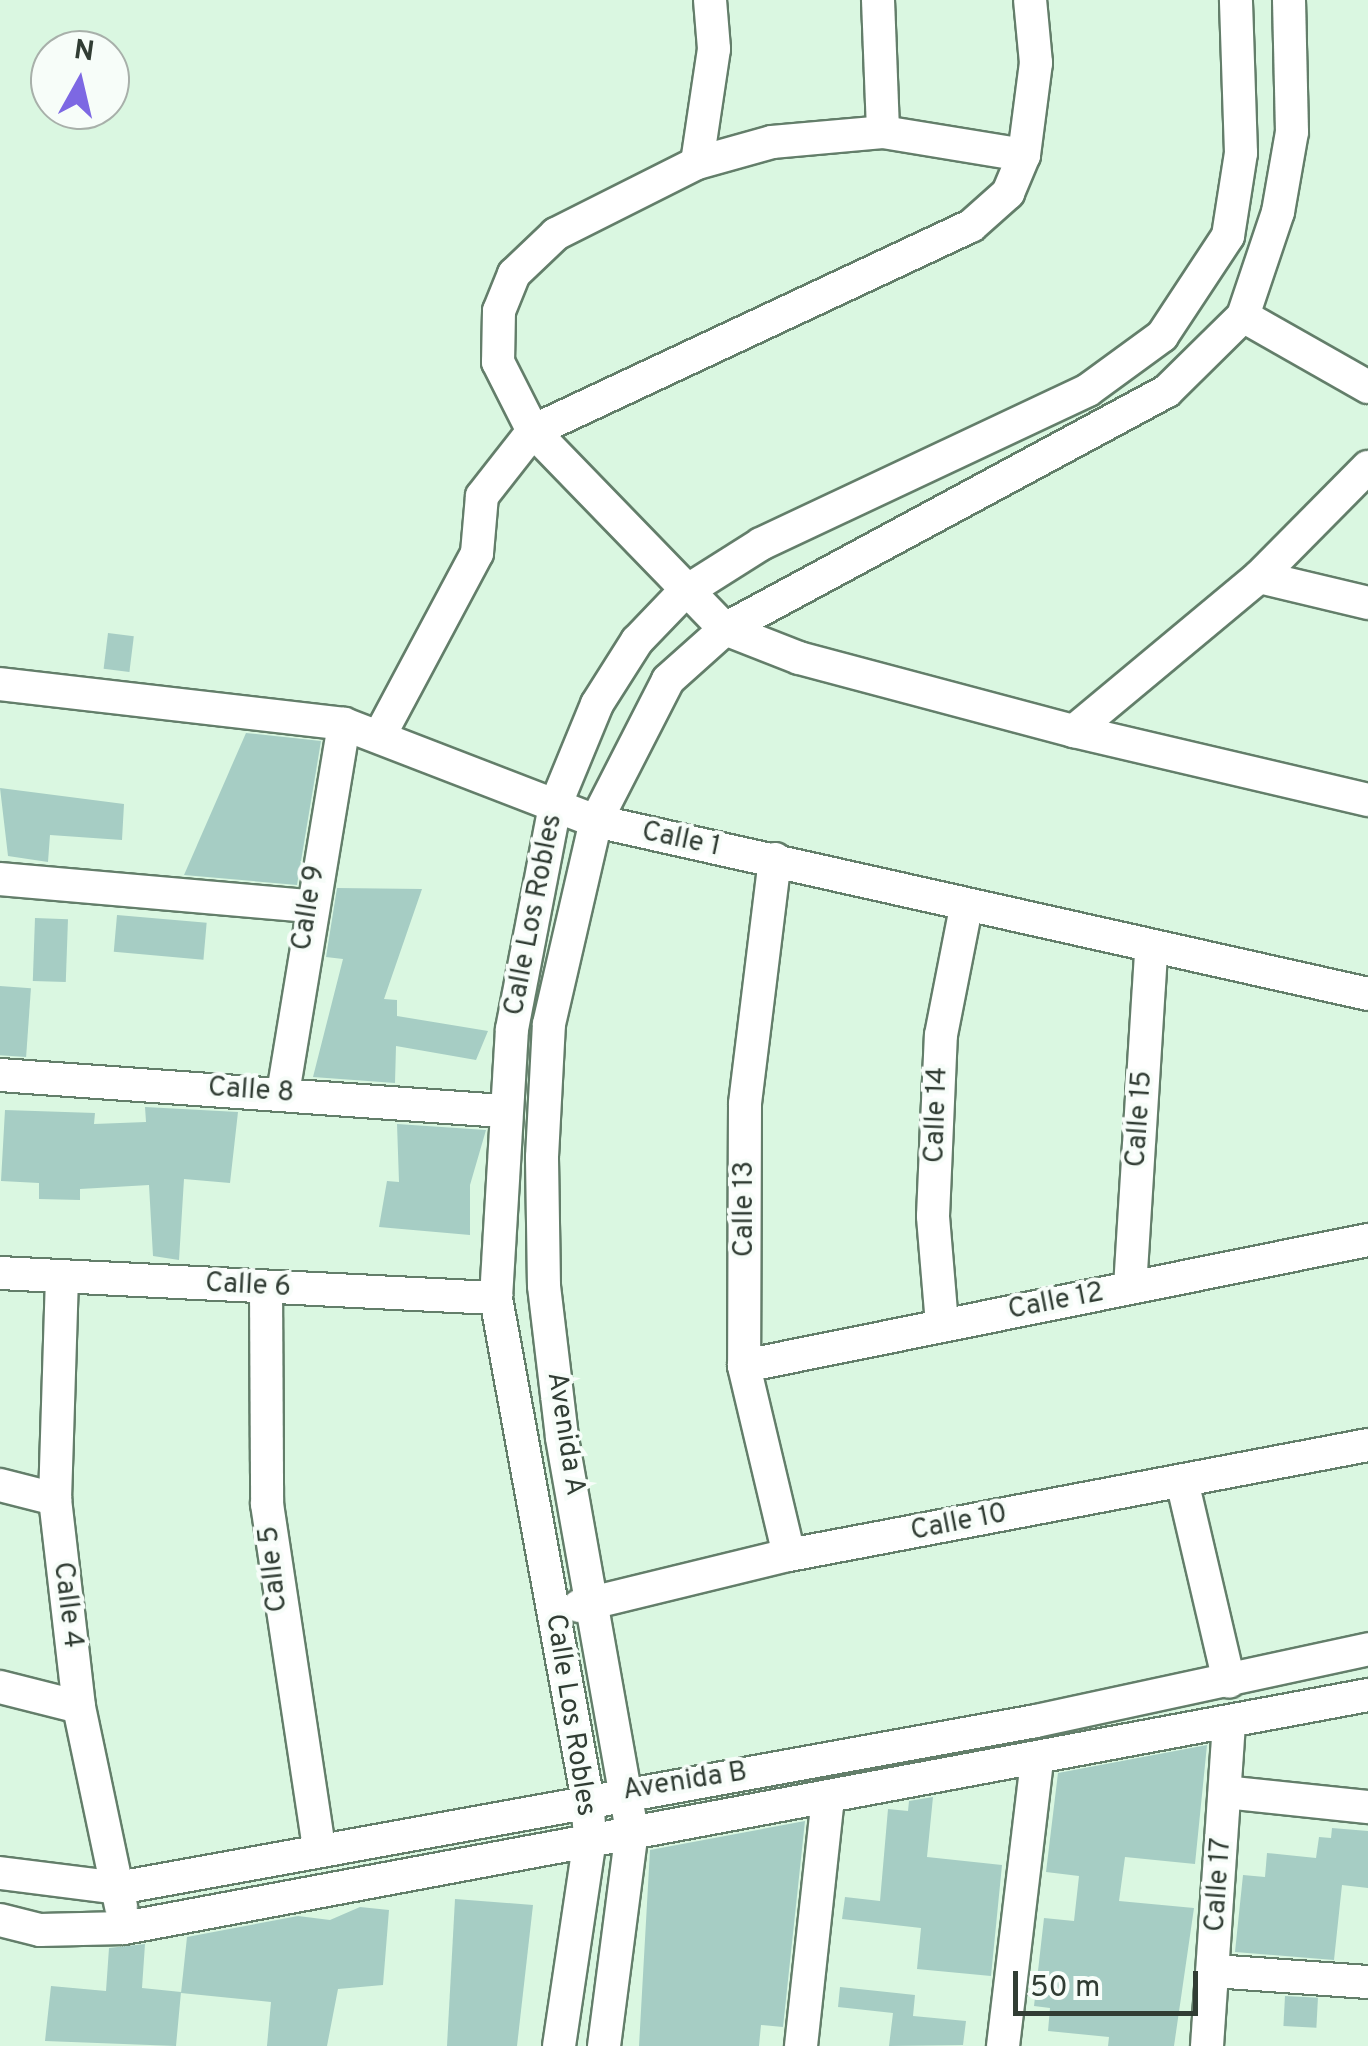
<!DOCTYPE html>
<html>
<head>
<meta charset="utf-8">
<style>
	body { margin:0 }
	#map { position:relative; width:1368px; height:2046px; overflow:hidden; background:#daf7e1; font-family:Overpass,sans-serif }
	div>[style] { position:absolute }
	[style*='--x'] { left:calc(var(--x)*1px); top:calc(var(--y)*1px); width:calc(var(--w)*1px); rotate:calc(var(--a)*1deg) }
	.building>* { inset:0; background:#a6cdc4; transform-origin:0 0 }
	.roads { filter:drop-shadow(2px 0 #637e6a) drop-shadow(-2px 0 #637e6a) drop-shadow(0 2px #637e6a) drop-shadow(0 -2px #637e6a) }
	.minor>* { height:32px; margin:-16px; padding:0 16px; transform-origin:16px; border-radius:16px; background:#fff }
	span { translate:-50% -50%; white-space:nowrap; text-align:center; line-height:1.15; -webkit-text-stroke:8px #f7fdf9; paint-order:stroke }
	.street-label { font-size:28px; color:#313d34 }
	.north { position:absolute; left:30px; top:30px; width:100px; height:100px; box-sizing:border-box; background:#f7fdf9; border:2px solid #a8b0aa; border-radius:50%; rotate:8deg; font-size:28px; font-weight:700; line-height:40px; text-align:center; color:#313d34 }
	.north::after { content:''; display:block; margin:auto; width:35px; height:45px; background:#7d68e3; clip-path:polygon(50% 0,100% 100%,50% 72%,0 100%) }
	.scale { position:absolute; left:1013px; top:1971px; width:185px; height:45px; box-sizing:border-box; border:5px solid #313d34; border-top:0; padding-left:12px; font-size:30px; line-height:35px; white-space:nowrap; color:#313d34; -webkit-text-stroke:8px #f7fdf9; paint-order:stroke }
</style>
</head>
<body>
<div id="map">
	<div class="building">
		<div style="left:108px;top:633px;width:26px;height:36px;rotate:7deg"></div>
		<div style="clip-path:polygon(246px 733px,321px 741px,297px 885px,184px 875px)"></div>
		<div style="clip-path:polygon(0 788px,124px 804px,122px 840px,50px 835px,48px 862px,8px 856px)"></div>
		<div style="clip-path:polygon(337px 888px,422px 889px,384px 999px,397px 1000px,397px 1016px,488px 1031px,476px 1060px,396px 1046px,395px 1083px,313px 1077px,343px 959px,326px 957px)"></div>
		<div style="left:117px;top:915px;width:90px;height:37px;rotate:5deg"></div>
		<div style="left:35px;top:918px;width:33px;height:63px;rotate:2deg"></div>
		<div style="left:0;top:986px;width:31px;height:69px;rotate:4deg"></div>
		<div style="clip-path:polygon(145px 1107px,238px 1112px,230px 1183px,184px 1179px,179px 1260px,153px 1256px,149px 1185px,80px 1189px,80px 1200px,39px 1199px,39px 1183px,1px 1181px,5px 1110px,95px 1113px,94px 1124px,146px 1122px)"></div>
		<div style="clip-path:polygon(397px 1124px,486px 1130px,470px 1185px,470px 1235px,379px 1227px,387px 1181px,399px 1182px)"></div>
		<div style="clip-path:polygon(1207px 1745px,1195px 1864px,1125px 1857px,1119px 1901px,1194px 1908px,1174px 2046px,1108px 2046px,1109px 2037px,1048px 2031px,1050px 2008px,1034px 2006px,1044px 1918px,1074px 1921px,1079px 1876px,1046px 1872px,1058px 1773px)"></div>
		<div style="clip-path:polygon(933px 1797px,927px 1857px,1002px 1865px,991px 1976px,917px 1969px,921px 1928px,842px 1919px,845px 1897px,880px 1901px,888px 1809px,908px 1811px,909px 1801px)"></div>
		<div style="clip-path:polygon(805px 1821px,783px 2027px,761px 2025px,759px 2046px,639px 2046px,650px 1850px)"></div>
		<div style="clip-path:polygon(1332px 1828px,1368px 1831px,1368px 1888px,1342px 1885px,1334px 1960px,1235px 1952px,1243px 1875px,1265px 1877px,1267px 1853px,1316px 1858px,1319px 1837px,1331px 1838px)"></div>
		<div style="clip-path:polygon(455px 1899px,533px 1905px,517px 2046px,447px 2046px)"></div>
		<div style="clip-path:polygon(360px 1907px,389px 1910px,383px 1985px,338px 1989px,327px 2046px,267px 2046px,271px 2002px,181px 1993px,187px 1937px,298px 1916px,330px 1920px)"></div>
		<div style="clip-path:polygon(145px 1944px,142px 1988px,181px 1992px,176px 2046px,45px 2041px,51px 1986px,106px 1991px,109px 1948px)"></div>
		<div style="clip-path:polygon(840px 1987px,915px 1995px,913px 2016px,966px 2021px,963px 2045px,889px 2046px,893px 2013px,838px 2007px)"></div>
		<div style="left:1285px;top:1996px;width:33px;height:30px;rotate:3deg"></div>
	</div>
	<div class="roads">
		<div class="minor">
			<div style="--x:710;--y:0;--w:49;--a:85.3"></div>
			<div style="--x:714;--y:49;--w:115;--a:98.5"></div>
			<div style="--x:697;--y:163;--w:158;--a:153.3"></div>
			<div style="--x:556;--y:234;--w:58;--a:136.4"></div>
			<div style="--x:514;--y:274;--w:40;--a:112"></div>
			<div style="--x:499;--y:311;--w:51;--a:91.1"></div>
			<div style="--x:498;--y:362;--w:77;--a:63.1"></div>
			<div style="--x:533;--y:431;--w:276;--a:45.9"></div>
			<div style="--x:725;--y:629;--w:79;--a:21.4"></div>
			<div style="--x:799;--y:658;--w:285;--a:14.9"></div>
			<div style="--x:1074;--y:731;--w:302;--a:13.2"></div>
			<div style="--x:878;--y:0;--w:132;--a:87.8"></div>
			<div style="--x:697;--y:163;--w:78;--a:-15.6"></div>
			<div style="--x:772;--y:142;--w:111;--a:-5.1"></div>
			<div style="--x:883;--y:132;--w:143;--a:9.3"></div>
			<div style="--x:1243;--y:316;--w:144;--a:29.6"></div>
			<div style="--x:1259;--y:577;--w:112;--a:13.4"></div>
			<div style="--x:0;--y:684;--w:346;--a:6.6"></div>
			<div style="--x:344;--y:724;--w:270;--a:21.1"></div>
			<div style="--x:596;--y:821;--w:791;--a:12.63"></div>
			<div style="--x:1074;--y:731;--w:241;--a:-39.8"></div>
			<div style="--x:1259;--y:577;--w:155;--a:-45.3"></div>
			<div style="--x:380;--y:735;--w:206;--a:-61.9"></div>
			<div style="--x:477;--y:553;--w:57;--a:-85"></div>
			<div style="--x:482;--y:496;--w:83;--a:-51.9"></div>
			<div style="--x:533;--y:431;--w:484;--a:-25.1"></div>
			<div style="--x:971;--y:226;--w:50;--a:-41.7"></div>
			<div style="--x:1008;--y:193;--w:41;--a:-67.2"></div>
			<div style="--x:1024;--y:155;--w:93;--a:-82.6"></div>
			<div style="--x:1036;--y:63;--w:63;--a:-95.4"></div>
			<div style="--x:775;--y:859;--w:247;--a:97"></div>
			<div style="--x:745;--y:1104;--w:262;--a:90.2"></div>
			<div style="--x:744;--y:1366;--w:194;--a:76.6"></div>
			<div style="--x:0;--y:879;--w:309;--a:5"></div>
			<div style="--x:0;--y:1075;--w:503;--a:4.1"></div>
			<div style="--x:283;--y:1093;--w:374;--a:-80.6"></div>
			<div style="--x:0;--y:1273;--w:497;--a:2.9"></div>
			<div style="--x:62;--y:1277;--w:222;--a:91.8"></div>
			<div style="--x:55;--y:1499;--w:209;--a:83.4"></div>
			<div style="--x:79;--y:1707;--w:204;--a:78.1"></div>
			<div style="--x:266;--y:1287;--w:217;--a:89.7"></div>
			<div style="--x:267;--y:1504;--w:347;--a:81.4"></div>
			<div style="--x:1130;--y:1287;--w:338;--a:-86.4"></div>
			<div style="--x:942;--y:1324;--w:108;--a:-94.8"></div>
			<div style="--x:933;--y:1216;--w:181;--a:-87.5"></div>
			<div style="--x:941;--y:1035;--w:130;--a:-78.9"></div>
			<div style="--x:744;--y:1366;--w:637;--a:-11.42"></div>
			<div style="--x:1182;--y:1481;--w:206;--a:76.8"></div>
			<div style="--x:0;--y:1485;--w:57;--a:14.3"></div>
			<div style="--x:579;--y:1606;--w:216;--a:-13.7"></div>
			<div style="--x:789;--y:1555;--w:589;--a:-10.76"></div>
			<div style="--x:0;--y:1687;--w:81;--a:14.2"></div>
			<div style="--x:1225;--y:1792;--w:144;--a:6"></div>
			<div style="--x:0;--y:1873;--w:119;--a:7.2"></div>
			<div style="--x:118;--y:1888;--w:933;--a:-10.31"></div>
			<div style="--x:1036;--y:1721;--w:340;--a:-12.2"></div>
			<div style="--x:0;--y:1920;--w:41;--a:14"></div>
			<div style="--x:40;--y:1930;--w:84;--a:-1.4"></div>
			<div style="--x:124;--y:1928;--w:1266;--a:-10.61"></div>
			<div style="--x:1214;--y:1971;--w:154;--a:4.1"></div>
			<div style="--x:559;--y:2046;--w:209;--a:-81.5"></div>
			<div style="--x:590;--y:1839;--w:43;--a:-94"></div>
			<div style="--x:587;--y:1796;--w:506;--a:-100.36"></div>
			<div style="--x:496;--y:1298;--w:269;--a:-86.6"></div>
			<div style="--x:512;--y:1029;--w:227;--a:-79.1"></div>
			<div style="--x:555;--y:806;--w:110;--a:-67.6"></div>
			<div style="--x:597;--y:704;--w:75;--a:-57.6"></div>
			<div style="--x:637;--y:641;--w:65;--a:-46.2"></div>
			<div style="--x:682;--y:594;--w:93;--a:-32.3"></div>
			<div style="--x:761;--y:544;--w:361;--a:-25.2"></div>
			<div style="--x:1088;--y:390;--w:92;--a:-36.1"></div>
			<div style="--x:1162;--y:336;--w:120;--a:-56.6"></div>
			<div style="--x:1228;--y:236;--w:84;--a:-81.1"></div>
			<div style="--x:1241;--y:153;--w:153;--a:-91.9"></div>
			<div style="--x:604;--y:2046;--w:217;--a:-82.6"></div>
			<div style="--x:632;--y:1831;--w:400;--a:-100.1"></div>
			<div style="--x:562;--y:1437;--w:152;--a:-96.8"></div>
			<div style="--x:544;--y:1286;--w:129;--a:-90.9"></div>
			<div style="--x:542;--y:1157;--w:133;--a:-87"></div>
			<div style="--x:549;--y:1024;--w:208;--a:-77"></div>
			<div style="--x:596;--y:821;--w:158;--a:-62.9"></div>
			<div style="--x:668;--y:680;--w:76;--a:-41.8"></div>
			<div style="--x:725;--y:629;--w:502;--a:-28.3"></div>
			<div style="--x:1167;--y:391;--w:107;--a:-44.6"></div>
			<div style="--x:1243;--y:316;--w:110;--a:-71.4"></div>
			<div style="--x:1278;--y:212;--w:81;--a:-80.1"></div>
			<div style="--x:1292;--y:132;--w:132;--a:-91.3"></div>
			<div style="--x:801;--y:2046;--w:250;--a:-83.8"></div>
			<div style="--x:1003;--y:2046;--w:288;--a:-83.2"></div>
			<div style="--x:1207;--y:2046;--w:324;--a:-86.1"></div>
		</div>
	</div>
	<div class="street-label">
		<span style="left:681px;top:840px;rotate:12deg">Calle 1</span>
		<span style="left:309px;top:908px;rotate:-81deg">Calle 9</span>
		<span style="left:534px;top:915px;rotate:-79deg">Calle Los Robles</span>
		<span style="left:251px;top:1091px;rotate:4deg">Calle 8</span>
		<span style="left:937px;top:1115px;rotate:-88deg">Calle 14</span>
		<span style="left:1140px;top:1119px;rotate:-86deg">Calle 15</span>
		<span style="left:745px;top:1209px;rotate:-90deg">Calle 13</span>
		<span style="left:248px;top:1286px;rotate:3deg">Calle 6</span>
		<span style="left:1056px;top:1302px;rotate:-11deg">Calle 12</span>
		<span style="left:565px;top:1434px;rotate:81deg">Avenida A</span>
		<span style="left:959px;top:1523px;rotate:-11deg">Calle 10</span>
		<span style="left:274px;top:1569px;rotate:-96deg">Calle 5</span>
		<span style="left:67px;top:1605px;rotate:83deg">Calle 4</span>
		<span style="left:570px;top:1715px;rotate:81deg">Calle Los Robles</span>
		<span style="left:685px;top:1782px;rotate:-9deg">Avenida B</span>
		<span style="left:1219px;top:1885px;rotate:-86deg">Calle 17</span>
	</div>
	<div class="north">N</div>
	<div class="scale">50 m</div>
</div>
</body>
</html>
